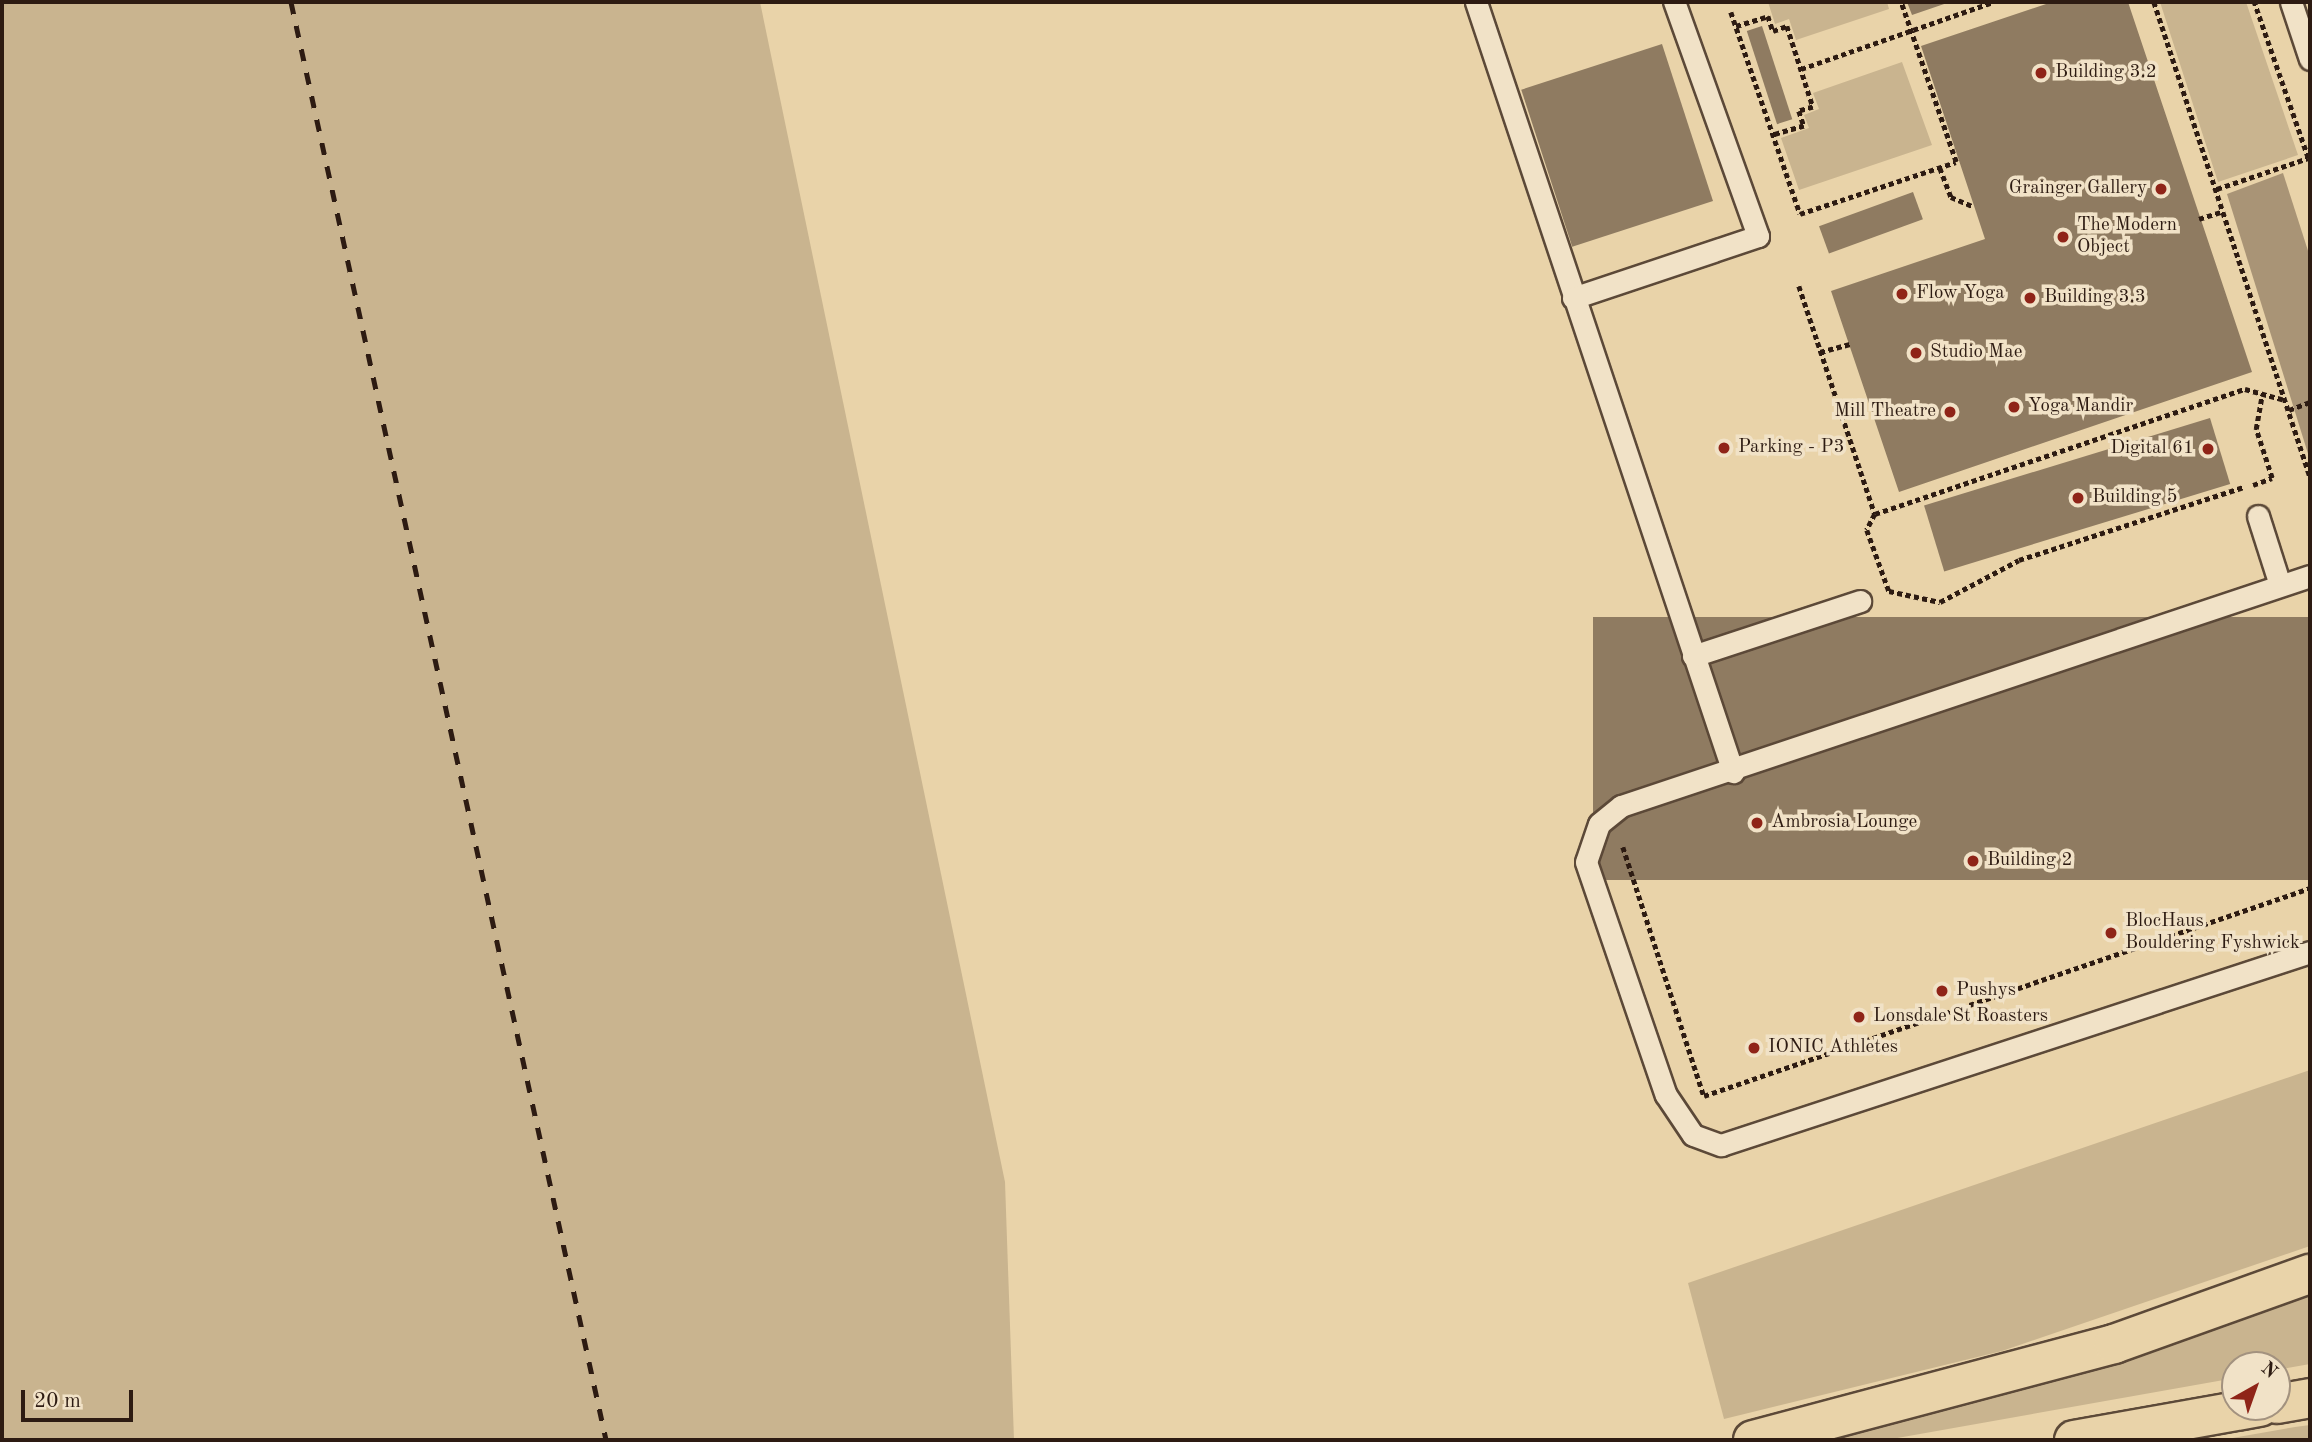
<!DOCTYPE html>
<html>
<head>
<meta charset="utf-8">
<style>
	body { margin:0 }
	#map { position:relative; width:2312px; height:1442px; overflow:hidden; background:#e9d3a9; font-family:"Old Standard TT",serif }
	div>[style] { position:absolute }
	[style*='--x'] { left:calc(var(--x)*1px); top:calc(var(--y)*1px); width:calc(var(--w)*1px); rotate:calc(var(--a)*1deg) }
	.green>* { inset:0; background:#c9b48f }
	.water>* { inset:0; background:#a99476 }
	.building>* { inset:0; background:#8f7b61; transform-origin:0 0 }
	.path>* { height:4.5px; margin-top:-2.25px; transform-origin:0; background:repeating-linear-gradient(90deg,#2d1b12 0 5px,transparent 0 8.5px) }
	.roads { filter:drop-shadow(2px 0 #5c4938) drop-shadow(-2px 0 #5c4938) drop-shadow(0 2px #5c4938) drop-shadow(0 -2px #5c4938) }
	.service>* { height:21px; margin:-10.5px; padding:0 10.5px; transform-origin:10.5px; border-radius:10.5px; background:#f1e2c7 }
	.motorway>* { height:38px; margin:-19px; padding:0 19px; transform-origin:19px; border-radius:19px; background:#e9d3a9 }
	.rail>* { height:5px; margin-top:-2.5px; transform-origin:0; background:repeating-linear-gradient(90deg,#2d1b12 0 12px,transparent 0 24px) }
	.dots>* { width:19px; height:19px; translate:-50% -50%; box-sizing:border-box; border:4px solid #f1e2c7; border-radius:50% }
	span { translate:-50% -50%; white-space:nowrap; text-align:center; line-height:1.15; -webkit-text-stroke:7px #f1e2c7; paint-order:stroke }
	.poi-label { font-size:19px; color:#2d1b12 }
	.left { translate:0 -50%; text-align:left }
	.right { translate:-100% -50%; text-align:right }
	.frame { position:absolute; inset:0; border:4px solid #2d1b12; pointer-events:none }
	.north { position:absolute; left:2221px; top:1351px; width:70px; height:70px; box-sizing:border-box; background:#f1e2c7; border:2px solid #a3927f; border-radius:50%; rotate:40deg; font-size:19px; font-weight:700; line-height:28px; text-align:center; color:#2d1b12 }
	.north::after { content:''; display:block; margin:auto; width:24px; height:32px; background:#8f2418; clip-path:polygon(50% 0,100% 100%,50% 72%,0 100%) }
	.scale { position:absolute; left:21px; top:1390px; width:112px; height:32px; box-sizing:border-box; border:4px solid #2d1b12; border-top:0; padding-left:9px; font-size:21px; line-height:24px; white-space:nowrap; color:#2d1b12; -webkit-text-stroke:5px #f1e2c7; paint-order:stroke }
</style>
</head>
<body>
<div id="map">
	<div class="green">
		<div style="clip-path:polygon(2px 2px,760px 2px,1005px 1182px,1014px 1440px,2px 1440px)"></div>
		<div style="clip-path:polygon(1768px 2px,1887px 2px,1889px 9px,1796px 40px,1789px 19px,1775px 24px)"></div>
		<div style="clip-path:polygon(2160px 2px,2246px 2px,2298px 155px,2218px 182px)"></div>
		<div style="clip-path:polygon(1902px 62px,1932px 145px,1799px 190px,1781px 138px,1809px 128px,1804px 115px,1819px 109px,1813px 93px)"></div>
		<div style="clip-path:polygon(2310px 1070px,2310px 1246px,2002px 1351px,1724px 1419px,1688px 1283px)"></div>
		<div style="clip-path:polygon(2310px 1290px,2310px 1364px,2277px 1370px,2277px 1365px,2235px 1365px,2235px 1378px,1886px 1440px,1816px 1440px)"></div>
		<div style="clip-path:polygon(2310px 1425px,2310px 1440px,2221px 1440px,2295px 1427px)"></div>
	</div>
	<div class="water">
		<div style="clip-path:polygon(2283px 173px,2310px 257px,2310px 460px,2227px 194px)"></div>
	</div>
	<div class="building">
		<div style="clip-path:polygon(1907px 2px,1950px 2px,1912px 15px)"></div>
		<div style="clip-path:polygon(2052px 2px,2128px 2px,2252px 372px,1899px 492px,1831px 291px,1985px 239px,1921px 46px)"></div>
		<div style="left:1762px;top:26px;width:98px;height:16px;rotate:72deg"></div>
		<div style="left:1662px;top:44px;width:165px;height:148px;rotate:72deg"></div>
		<div style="left:1913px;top:192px;width:29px;height:100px;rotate:70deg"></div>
		<div style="left:2210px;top:418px;width:69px;height:299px;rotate:73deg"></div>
		<div style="left:2310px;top:617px;width:263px;height:717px;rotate:90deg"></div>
	</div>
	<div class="path">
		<div style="--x:2154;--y:2;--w:499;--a:71.8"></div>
		<div style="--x:1731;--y:12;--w:213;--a:71.1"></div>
		<div style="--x:1800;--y:214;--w:164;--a:-18.4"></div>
		<div style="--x:1956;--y:162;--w:169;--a:-109"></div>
		<div style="--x:1736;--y:26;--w:34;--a:-17"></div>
		<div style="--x:1768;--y:16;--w:16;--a:72"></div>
		<div style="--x:1773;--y:31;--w:15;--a:-20"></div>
		<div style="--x:1787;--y:26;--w:85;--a:72.2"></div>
		<div style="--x:1813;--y:107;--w:15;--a:164"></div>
		<div style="--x:1799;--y:111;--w:16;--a:72"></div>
		<div style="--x:1804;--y:126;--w:32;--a:164"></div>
		<div style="--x:1801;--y:69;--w:203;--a:-19.2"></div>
		<div style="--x:1940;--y:168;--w:31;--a:69"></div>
		<div style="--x:1951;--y:197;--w:25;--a:23"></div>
		<div style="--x:2217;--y:189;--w:96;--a:-18.8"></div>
		<div style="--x:2308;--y:158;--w:165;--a:-109.1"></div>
		<div style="--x:2199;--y:219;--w:25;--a:-18"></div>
		<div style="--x:1799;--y:286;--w:240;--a:71.6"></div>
		<div style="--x:1875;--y:514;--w:18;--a:117"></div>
		<div style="--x:1867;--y:530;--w:65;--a:70.2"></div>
		<div style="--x:1889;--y:591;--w:52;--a:12.2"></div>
		<div style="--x:1940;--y:602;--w:89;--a:-28"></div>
		<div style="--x:2019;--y:560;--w:237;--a:-18"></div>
		<div style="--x:1820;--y:352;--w:31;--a:-15"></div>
		<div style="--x:2289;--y:410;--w:22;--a:-21"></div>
		<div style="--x:2253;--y:485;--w:20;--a:-20"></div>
		<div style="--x:2272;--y:478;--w:52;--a:-108.1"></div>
		<div style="--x:2256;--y:429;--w:35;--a:-80"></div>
		<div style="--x:1875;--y:514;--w:391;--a:-18.7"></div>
		<div style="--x:2245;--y:389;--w:41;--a:15.4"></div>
		<div style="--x:1623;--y:847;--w:262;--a:72"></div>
		<div style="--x:1704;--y:1096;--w:641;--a:-18.94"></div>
	</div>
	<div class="roads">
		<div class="service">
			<div style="--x:1476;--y:2;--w:812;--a:71.54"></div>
			<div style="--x:2291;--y:2;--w:60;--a:71.6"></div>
			<div style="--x:1573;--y:298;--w:195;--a:-18.5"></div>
			<div style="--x:1758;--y:236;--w:249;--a:-109.7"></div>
			<div style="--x:2258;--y:516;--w:72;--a:72.3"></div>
			<div style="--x:2310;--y:576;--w:726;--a:161.54"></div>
			<div style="--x:1621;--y:806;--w:28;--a:141"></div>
			<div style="--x:1599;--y:824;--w:40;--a:108.9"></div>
			<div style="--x:1586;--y:862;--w:246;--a:71.1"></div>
			<div style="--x:1666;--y:1095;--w:48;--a:56"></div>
			<div style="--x:1693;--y:1135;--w:30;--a:20"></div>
			<div style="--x:1721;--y:1145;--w:620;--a:-18.14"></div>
			<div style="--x:1693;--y:656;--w:176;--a:-18.2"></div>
		</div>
		<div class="motorway">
			<div style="--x:2277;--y:1404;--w:34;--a:-10"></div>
			<div style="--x:1753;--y:1440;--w:374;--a:-14.9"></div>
			<div style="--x:2114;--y:1344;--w:208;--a:-19.7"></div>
			<div style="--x:2074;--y:1440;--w:189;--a:-10.1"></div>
		</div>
	</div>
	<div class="rail">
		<div style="--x:291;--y:2;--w:1472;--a:77.64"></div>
	</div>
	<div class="dots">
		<div style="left:2041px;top:73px;background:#8f2418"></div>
		<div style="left:2161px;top:189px;background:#8f2418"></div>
		<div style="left:2063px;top:237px;background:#8f2418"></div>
		<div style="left:1902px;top:294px;background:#8f2418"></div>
		<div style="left:2030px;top:298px;background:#8f2418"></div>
		<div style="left:1916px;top:353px;background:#8f2418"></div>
		<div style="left:2014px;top:407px;background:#8f2418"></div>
		<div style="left:1950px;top:412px;background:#8f2418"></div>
		<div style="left:1724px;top:448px;background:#8f2418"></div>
		<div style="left:2208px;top:449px;background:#8f2418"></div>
		<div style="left:2078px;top:498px;background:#8f2418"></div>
		<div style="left:1757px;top:823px;background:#8f2418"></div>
		<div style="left:1973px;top:861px;background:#8f2418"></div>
		<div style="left:2111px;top:933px;background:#8f2418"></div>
		<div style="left:1942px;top:991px;background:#8f2418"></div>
		<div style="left:1859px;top:1017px;background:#8f2418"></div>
		<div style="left:1754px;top:1048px;background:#8f2418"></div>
	</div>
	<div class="poi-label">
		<span class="left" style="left:2055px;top:73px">Building 3.2</span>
		<span class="right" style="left:2147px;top:189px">Grainger Gallery</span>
		<span class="left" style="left:2077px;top:237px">The Modern<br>Object</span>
		<span class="left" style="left:1916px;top:294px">Flow Yoga</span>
		<span class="left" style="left:2044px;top:298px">Building 3.3</span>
		<span class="left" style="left:1930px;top:353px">Studio Mae</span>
		<span class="left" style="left:2028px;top:407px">Yoga Mandir</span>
		<span class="right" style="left:1936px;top:412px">Mill Theatre</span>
		<span class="left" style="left:1738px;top:448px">Parking - P3</span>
		<span class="right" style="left:2194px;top:449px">Digital 61</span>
		<span class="left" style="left:2092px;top:498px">Building 5</span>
		<span class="left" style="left:1771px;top:823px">Ambrosia Lounge</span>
		<span class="left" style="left:1987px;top:861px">Building 2</span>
		<span class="left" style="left:2125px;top:933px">BlocHaus<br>Bouldering Fyshwick</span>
		<span class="left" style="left:1956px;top:991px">Pushys</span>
		<span class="left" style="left:1873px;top:1017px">Lonsdale St Roasters</span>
		<span class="left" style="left:1768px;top:1048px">IONIC Athletes</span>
	</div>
	<div class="frame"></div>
	<div class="north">N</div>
	<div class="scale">20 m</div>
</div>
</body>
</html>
